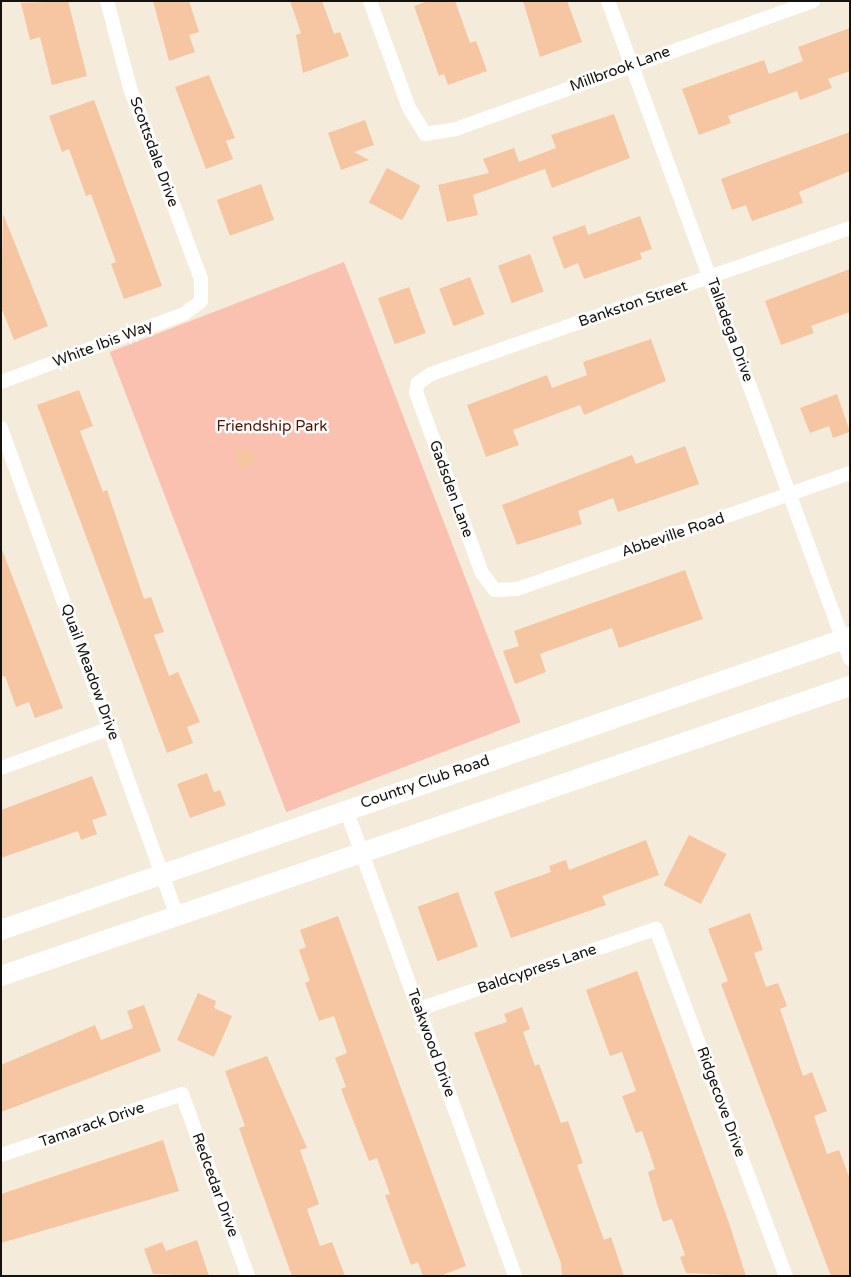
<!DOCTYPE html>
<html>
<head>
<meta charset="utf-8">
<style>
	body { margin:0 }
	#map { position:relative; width:851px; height:1277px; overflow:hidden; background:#f5ebdb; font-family:"Varela Round",sans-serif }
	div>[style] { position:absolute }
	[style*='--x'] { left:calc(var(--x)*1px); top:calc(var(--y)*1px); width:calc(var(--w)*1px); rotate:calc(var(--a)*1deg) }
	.green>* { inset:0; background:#fac1b1; transform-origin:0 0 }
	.building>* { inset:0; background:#f6c6a2; transform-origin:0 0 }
	.minor>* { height:14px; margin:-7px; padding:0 7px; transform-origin:7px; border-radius:7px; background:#fff }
	.secondary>* { height:20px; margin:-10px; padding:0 10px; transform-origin:10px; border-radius:10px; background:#fff }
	span { translate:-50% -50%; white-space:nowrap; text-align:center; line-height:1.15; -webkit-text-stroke:5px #fff; paint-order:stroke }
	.street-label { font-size:15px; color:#15110c }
	.park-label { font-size:15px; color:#521301 }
	.frame { position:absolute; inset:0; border:2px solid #15110c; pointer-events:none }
</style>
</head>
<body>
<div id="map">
	<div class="green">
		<div style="left:344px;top:262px;width:493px;height:251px;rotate:69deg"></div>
	</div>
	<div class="building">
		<div style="clip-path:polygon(68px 1px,87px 76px,52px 85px,40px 37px,30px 40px,21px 3px)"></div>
		<div style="clip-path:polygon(153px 1px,189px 1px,199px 32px,189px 35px,195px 52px,169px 61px)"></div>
		<div style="clip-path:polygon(290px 1px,322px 1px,334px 34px,340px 32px,349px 56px,303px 73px,296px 35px,301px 33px)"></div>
		<div style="clip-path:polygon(428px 1px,455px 1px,470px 43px,476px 41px,487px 71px,448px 85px,444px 74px,439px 76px,414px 6px)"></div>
		<div style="clip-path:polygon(523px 1px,567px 1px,582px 42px,540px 57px)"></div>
		<div style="clip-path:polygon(850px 28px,850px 71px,828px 79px,832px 88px,800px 100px,797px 91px,728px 116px,731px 123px,699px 135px,682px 89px,764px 60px,769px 74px,803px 61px,798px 47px)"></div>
		<div style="clip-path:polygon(209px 75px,235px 138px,226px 141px,233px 159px,206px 169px,175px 87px)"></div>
		<div style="clip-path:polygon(94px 100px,162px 286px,124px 299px,111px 264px,116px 262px,91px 194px,86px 196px,69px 149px,62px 152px,49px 116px)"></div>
		<div style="clip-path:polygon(614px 114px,630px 158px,552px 188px,545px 169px,473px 195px,478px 215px,447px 222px,438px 185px,489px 173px,483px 159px,514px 148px,519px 162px,556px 148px,551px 135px)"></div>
		<div style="clip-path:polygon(365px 120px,374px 145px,354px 152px,369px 160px,341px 170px,328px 133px)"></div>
		<div style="clip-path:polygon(850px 132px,850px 171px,799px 192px,803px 203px,752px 221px,746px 205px,732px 210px,721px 179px)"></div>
		<div style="left:387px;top:168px;width:38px;height:39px;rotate:28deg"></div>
		<div style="left:261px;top:184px;width:38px;height:47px;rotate:70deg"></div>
		<div style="clip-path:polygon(3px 214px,48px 326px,14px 340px,1px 307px)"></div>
		<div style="clip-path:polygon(640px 216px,652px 249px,640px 253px,642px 259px,584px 279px,578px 263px,564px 269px,552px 237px,585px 225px,588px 235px)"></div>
		<div style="left:530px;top:254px;width:40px;height:34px;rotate:70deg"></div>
		<div style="clip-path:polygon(850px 269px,850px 312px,811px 326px,814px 333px,781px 345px,765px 301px)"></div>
		<div style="left:470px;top:277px;width:40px;height:33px;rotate:69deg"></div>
		<div style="left:409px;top:287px;width:49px;height:33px;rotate:70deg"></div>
		<div style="clip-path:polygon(651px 339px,666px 381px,584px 415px,580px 405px,513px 430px,519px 445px,486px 457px,467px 405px,547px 375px,552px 388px,587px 375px,583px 362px)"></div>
		<div style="clip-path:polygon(79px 390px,93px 426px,80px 431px,103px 492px,107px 490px,144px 599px,151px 597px,164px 632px,154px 635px,169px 676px,178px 672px,200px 722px,187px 727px,193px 743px,167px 753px,37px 405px)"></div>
		<div style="clip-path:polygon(837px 394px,850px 432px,833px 438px,829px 426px,810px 433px,800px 408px)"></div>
		<div style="clip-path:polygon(685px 446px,699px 484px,618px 512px,613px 498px,578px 511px,582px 524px,517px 545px,502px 505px,632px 455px,636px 464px)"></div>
		<div style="left:250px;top:447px;width:18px;height:18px;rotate:68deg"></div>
		<div style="clip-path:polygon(1px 547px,63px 708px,35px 718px,29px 702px,16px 707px,5px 676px,1px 677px)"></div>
		<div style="clip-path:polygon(685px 570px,703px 619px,619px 648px,612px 628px,540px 654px,546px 672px,515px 684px,503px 651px,519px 646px,514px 631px)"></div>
		<div style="clip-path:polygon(207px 773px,214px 792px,220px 790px,226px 805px,190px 818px,177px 784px)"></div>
		<div style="clip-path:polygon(92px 776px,107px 815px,92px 820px,97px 834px,81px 840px,78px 831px,1px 858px,1px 810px)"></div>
		<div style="left:689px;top:835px;width:42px;height:56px;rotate:27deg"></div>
		<div style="clip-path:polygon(646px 840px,659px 875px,602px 896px,606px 905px,511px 938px,494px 892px,551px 872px,549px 866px,566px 860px,569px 870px)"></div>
		<div style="left:458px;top:892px;width:58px;height:43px;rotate:70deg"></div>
		<div style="clip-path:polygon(750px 913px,763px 950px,754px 953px,766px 987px,778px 983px,787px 1006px,780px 1009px,803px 1076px,812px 1072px,827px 1111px,814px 1116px,827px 1154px,839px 1150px,850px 1179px,850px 1276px,831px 1276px,721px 984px,728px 981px,708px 929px)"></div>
		<div style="clip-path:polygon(338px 916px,466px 1266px,440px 1276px,423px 1276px,418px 1262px,411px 1265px,385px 1195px,390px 1194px,377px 1158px,369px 1161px,341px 1089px,346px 1087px,335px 1058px,347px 1053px,334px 1016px,319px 1021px,305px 983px,310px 981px,299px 950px,306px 947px,300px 930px)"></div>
		<div style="clip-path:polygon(637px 971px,729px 1223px,746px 1276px,686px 1273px,680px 1257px,685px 1255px,672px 1219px,663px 1222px,657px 1204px,648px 1172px,655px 1169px,642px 1131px,636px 1133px,622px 1096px,636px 1091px,622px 1052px,610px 1056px,586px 990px)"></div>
		<div style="clip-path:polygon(198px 993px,216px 1001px,214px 1008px,232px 1016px,214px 1057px,177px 1040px)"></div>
		<div style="clip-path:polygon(144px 1005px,161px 1051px,1px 1112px,1px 1065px,95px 1025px,101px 1040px,133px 1028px,127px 1011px)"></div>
		<div style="clip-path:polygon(522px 1007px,530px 1029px,523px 1032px,535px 1066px,539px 1064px,561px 1123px,568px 1121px,583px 1163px,577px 1165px,604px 1240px,611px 1237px,624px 1276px,562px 1276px,561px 1263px,474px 1033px,507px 1022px,504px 1014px)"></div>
		<div style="clip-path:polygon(267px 1056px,307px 1148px,300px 1150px,319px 1204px,307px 1209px,320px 1246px,332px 1242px,345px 1276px,292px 1276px,252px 1165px,239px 1128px,245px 1126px,225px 1071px)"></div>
		<div style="clip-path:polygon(163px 1140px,179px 1191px,1px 1243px,1px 1194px)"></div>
		<div style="clip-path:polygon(197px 1240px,209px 1276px,153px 1274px,144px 1249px,162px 1242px,166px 1251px)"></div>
	</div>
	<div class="minor">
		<div style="--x:370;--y:1;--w:114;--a:70"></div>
		<div style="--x:409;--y:108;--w:31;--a:58"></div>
		<div style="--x:425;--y:134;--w:31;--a:-9"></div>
		<div style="--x:456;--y:129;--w:379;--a:-19.7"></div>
		<div style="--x:608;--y:1;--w:701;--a:69.81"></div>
		<div style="--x:850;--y:228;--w:444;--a:160.8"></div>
		<div style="--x:431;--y:374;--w:16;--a:145"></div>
		<div style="--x:418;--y:383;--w:9;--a:103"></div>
		<div style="--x:416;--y:392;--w:193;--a:70"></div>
		<div style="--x:482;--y:573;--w:21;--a:53"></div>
		<div style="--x:495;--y:590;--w:22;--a:-3"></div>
		<div style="--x:517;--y:589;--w:353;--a:-19.2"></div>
		<div style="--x:1;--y:382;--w:195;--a:-20.4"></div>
		<div style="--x:184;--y:314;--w:21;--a:-37"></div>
		<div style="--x:201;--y:301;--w:22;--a:-90"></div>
		<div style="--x:201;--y:279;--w:204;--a:-110.4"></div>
		<div style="--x:130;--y:88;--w:90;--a:-104.8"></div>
		<div style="--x:1;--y:428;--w:519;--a:70.17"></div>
		<div style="--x:1;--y:768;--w:117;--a:-20"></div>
		<div style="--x:346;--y:809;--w:497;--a:70.1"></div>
		<div style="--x:419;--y:1009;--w:250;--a:-18.7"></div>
		<div style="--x:656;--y:929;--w:371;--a:69.5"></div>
		<div style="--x:1;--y:1155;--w:191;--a:-18.6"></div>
		<div style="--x:182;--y:1094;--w:194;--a:70.1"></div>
	</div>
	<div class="secondary">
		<div style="--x:1;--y:930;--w:898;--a:-19.04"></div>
		<div style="--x:1;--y:976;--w:897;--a:-18.86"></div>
	</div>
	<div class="street-label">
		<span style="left:620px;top:69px;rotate:-20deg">Millbrook Lane</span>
		<span style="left:154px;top:152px;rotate:70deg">Scottsdale Drive</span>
		<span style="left:633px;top:304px;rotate:-19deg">Bankston Street</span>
		<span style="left:730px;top:330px;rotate:70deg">Talladega Drive</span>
		<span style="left:103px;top:344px;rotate:-21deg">White Ibis Way</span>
		<span style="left:451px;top:489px;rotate:70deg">Gadsden Lane</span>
		<span style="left:673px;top:535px;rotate:-19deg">Abbeville Road</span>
		<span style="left:90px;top:672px;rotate:70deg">Quail Meadow Drive</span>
		<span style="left:425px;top:782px;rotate:-19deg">Country Club Road</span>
		<span style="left:537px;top:969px;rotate:-19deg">Baldcypress Lane</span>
		<span style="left:431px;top:1043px;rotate:70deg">Teakwood Drive</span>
		<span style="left:721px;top:1102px;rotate:70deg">Ridgecove Drive</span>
		<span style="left:92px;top:1125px;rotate:-19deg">Tamarack Drive</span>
		<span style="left:215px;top:1185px;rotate:70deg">Redcedar Drive</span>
	</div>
	<div class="park-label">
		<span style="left:272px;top:427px">Friendship Park</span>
	</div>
	<div class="frame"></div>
</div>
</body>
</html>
